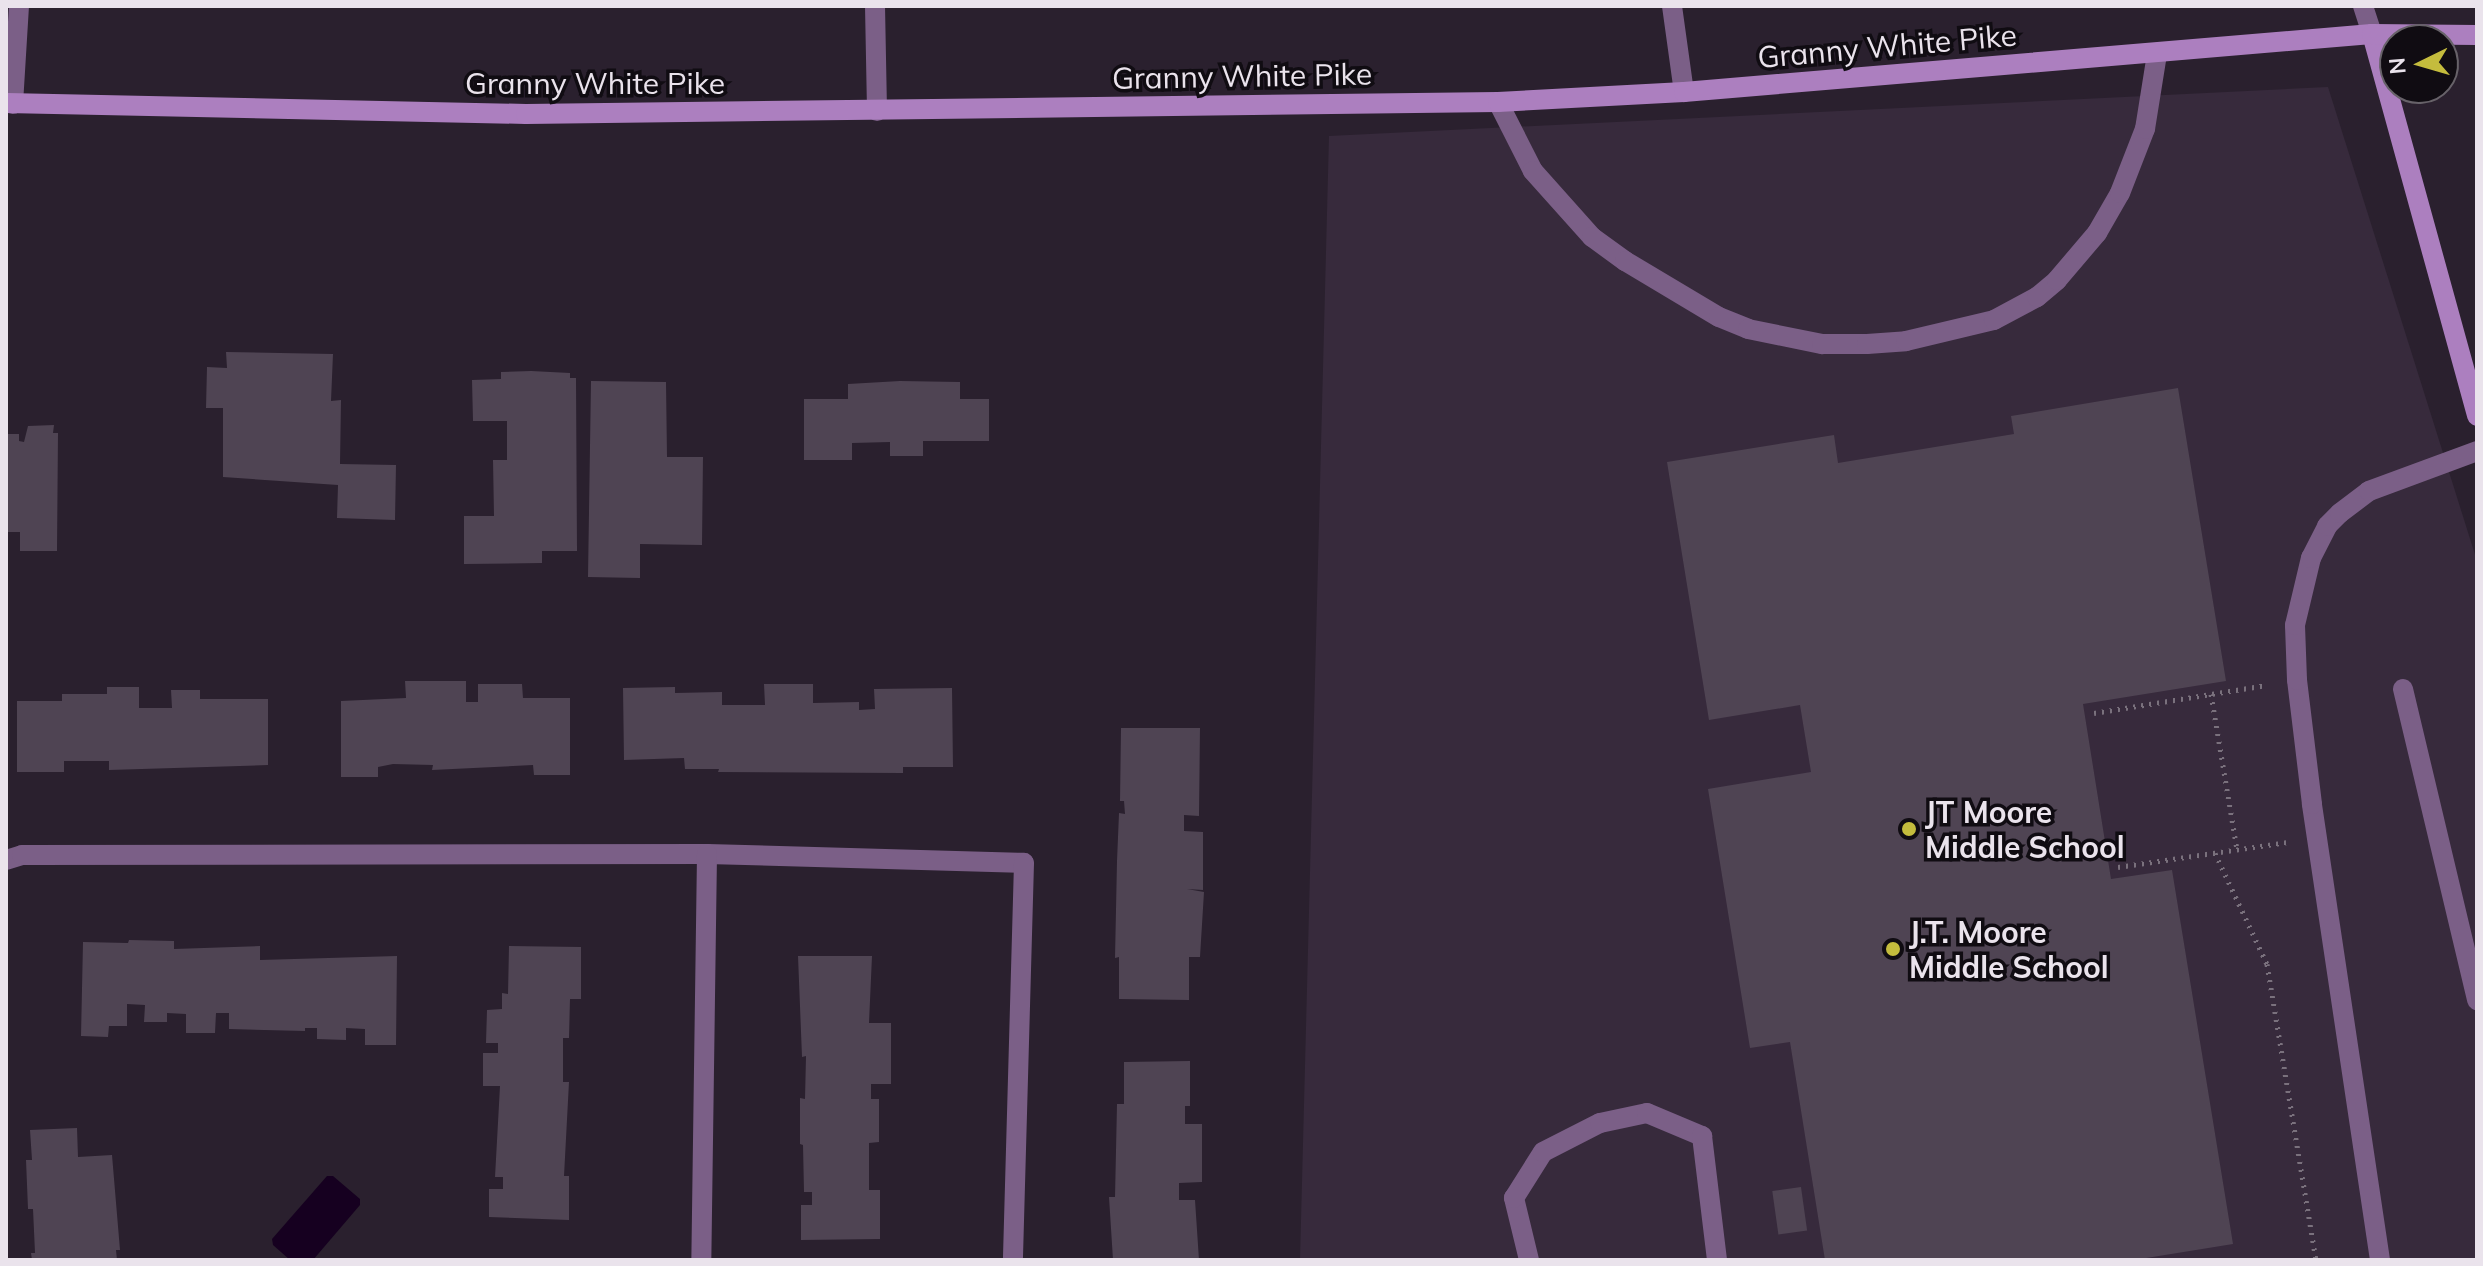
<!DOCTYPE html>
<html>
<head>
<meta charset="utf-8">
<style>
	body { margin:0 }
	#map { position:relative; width:2483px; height:1266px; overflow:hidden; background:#2a202e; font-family:Mulish,sans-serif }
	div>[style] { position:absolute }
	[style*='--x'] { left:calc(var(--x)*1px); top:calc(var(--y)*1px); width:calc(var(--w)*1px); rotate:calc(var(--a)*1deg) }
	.built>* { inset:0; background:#372a3c }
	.water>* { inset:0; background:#160020 }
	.building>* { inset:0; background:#4f4453; transform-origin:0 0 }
	.path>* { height:5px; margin-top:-2.5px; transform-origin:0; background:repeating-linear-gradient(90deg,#7a717d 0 2px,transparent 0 8px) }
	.lane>* { height:20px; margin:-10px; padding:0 10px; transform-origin:10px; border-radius:10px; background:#7b5f87 }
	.street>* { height:20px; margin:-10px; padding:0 10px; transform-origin:10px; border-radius:10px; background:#7b5f87 }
	.secondary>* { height:20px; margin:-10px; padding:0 10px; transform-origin:10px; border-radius:10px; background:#ac7fbf }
	.dots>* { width:22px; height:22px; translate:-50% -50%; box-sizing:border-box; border:4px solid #100c12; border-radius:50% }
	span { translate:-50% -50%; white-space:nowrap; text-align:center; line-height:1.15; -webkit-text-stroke:7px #100c12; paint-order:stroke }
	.street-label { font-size:30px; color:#eae3ec }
	.poi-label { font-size:30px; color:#eae3ec; font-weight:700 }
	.left { translate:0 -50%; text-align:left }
	.frame { position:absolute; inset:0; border:8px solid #eae3ec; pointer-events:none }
	.north { position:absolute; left:2379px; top:24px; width:80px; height:80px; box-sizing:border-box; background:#100c12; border:2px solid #676269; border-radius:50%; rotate:265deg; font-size:22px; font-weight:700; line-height:32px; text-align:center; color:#eae3ec }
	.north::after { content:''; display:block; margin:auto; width:28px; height:36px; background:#c4bc3d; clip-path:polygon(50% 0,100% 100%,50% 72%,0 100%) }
</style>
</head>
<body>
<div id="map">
	<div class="built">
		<div style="clip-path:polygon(2328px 87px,2477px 561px,2477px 1260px,1300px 1260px,1329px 136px)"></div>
	</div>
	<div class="water">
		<div style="clip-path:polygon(327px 1176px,333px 1176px,360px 1199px,360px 1205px,313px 1260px,290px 1260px,273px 1245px,272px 1239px)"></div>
	</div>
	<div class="building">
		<div style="clip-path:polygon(226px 352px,333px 354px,331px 401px,341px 400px,340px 464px,396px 465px,395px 520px,337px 518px,338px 485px,223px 477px,223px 408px,206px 408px,207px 367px,227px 368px)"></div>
		<div style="clip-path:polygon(531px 371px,570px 373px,570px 378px,576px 378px,577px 551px,542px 551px,542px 563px,464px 564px,464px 516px,494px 516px,493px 460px,507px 460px,507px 421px,473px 421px,472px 380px,501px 379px,501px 372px)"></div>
		<div style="clip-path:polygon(591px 381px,666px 382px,667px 457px,703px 457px,702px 545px,640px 544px,640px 578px,588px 577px)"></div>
		<div style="clip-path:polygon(900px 381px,960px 382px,960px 399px,989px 399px,989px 441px,923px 441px,923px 456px,890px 456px,890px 442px,852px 443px,852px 460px,804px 460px,804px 399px,848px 399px,848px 384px)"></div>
		<div style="clip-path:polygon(2178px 388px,2226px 681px,2083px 704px,2111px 879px,2172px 870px,2233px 1244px,2134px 1260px,1825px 1260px,1790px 1042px,1750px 1048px,1708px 789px,1811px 772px,1800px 705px,1709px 720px,1667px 462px,1834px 435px,1838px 463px,2014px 434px,2011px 416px)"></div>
		<div style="clip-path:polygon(54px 425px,53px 433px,58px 433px,57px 551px,20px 551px,20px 532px,6px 532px,6px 434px,19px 434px,19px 441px,24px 442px,28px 426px)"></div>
		<div style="clip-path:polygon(405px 681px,466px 681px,466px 702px,478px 702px,478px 684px,522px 684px,523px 698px,570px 698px,570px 775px,534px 775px,533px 765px,432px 770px,433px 765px,393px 764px,378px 767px,378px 777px,341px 777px,341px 701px,406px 698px)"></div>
		<div style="clip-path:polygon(764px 684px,813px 684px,813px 703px,859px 702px,859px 710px,875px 709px,874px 689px,952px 688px,953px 767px,903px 767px,903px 773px,718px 772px,719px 769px,685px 769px,684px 758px,624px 760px,623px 688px,675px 687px,675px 693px,722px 692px,722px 705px,765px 705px)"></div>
		<div style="clip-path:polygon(107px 687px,139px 687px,139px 708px,172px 708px,171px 690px,200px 690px,200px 699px,268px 699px,268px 765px,109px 770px,109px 761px,64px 761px,64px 772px,17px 772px,17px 701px,62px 701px,62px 694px,107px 694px)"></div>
		<div style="clip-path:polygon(1121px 728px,1200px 728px,1199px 816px,1184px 815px,1184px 831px,1203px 832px,1203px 890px,1187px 889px,1204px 892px,1200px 957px,1189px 957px,1189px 1000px,1119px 999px,1119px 957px,1115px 958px,1117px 861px,1119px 813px,1125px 814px,1124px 801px,1120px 801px)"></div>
		<div style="clip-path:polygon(129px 940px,174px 941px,174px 949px,260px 946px,260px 960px,397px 956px,396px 1045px,365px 1045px,365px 1029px,346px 1028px,346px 1040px,317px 1039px,317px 1028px,305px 1028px,305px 1031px,229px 1029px,229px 1013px,216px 1013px,215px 1033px,186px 1033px,186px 1014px,167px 1013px,167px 1022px,144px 1022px,145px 1005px,127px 1004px,127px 1026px,109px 1026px,108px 1037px,81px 1036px,83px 942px,128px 943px)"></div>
		<div style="clip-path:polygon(509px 946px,581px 947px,581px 999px,570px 999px,569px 1038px,563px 1038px,563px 1082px,569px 1082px,564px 1176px,569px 1176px,569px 1220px,489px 1217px,489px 1189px,503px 1189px,503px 1177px,495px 1177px,500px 1086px,483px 1086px,483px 1053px,498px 1053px,498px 1043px,486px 1043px,487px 1010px,502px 1009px,502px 993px,508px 994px)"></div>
		<div style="clip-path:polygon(798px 956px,872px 956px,869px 1023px,891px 1023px,891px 1084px,871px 1084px,871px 1099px,879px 1099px,879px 1142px,869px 1143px,869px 1190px,880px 1190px,880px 1239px,801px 1240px,801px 1205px,812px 1205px,812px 1192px,804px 1192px,803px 1145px,800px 1144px,800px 1098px,805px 1099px,806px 1056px,802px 1057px)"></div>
		<div style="clip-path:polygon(1190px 1061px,1190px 1106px,1185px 1106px,1185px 1124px,1202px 1124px,1202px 1182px,1179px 1183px,1179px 1200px,1195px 1200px,1199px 1260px,1113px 1260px,1109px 1197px,1115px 1197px,1117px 1104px,1124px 1104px,1124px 1062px)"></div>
		<div style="clip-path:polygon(77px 1128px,78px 1157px,112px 1155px,120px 1250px,116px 1250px,117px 1260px,32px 1260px,31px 1253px,35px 1253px,33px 1209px,28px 1209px,26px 1160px,32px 1160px,30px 1130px)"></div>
		<div style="left:1801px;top:1187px;width:44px;height:29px;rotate:82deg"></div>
	</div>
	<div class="path">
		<div style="--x:2211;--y:694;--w:158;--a:80.5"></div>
		<div style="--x:2094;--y:713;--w:175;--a:-9.2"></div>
		<div style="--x:2215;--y:853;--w:123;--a:64.9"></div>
		<div style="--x:2267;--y:964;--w:300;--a:80.6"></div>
		<div style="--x:2118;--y:867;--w:172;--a:-8.4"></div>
	</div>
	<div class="lane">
		<div style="--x:1498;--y:102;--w:77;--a:63.1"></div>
		<div style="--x:1533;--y:171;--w:89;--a:48.2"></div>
		<div style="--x:1592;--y:237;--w:41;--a:36"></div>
		<div style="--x:1625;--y:261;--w:109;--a:30.8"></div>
		<div style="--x:1719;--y:317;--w:31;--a:22"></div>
		<div style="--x:1748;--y:329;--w:76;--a:11.5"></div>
		<div style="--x:1822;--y:344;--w:45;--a:0"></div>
		<div style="--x:1867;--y:344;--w:39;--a:-4"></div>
		<div style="--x:1906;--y:341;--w:90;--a:-13.4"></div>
		<div style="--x:1994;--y:320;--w:49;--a:-28.1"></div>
		<div style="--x:2037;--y:297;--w:26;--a:-40"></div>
		<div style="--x:2057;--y:280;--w:62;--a:-49.6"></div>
		<div style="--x:2097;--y:233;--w:46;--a:-60.1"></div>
		<div style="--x:2120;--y:193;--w:69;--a:-68.7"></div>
		<div style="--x:2145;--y:129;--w:76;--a:-80.9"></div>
		<div style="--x:13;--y:104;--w:98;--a:-86.5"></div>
		<div style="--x:2403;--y:689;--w:320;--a:76.6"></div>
		<div style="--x:1529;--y:1260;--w:64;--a:-103.6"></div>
		<div style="--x:1514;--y:1198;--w:54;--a:-57.8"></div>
		<div style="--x:1543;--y:1152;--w:64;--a:-27"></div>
		<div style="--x:1600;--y:1123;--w:48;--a:-12"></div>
		<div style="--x:1647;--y:1113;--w:60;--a:22.7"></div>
		<div style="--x:1702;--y:1136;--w:125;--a:83.1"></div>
		<div style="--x:2380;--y:1260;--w:461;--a:-98.5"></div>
		<div style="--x:2312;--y:804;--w:125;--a:-96.9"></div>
		<div style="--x:2297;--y:680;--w:55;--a:-92.1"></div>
		<div style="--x:2295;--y:625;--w:69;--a:-76.6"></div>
		<div style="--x:2311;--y:558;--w:36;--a:-63"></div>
		<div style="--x:2327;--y:526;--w:18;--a:-45"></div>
		<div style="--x:2340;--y:513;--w:36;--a:-37"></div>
		<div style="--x:2369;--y:491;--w:115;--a:-20.3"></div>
	</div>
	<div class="street">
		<div style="--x:875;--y:6;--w:105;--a:88.9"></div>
		<div style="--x:1672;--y:6;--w:87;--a:82.1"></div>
		<div style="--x:2363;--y:6;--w:29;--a:72"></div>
		<div style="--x:707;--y:854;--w:317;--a:1.6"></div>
		<div style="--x:1024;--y:863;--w:397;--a:91.6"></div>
		<div style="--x:6;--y:860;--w:17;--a:-17"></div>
		<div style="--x:22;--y:855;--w:685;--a:-0.08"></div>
		<div style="--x:707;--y:854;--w:406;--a:90.8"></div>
	</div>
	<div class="secondary">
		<div style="--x:2372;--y:34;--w:396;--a:74.6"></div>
		<div style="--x:6;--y:103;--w:520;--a:1.21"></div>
		<div style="--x:526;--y:114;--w:972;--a:-0.71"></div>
		<div style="--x:1498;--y:102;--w:186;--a:-3.1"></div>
		<div style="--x:1684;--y:92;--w:690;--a:-4.82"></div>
		<div style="--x:2372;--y:34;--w:105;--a:0.5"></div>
	</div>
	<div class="dots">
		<div style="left:1909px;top:829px;background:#c4bc3d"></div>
		<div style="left:1893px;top:949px;background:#c4bc3d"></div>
	</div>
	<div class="street-label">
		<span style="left:1887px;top:46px;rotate:-5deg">Granny White Pike</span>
		<span style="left:1242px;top:76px;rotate:-1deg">Granny White Pike</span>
		<span style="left:595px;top:83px">Granny White Pike</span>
	</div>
	<div class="poi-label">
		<span class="left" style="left:1925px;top:829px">JT Moore<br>Middle School</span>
		<span class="left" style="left:1909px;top:949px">J.T. Moore<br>Middle School</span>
	</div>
	<div class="frame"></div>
	<div class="north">N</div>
</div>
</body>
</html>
